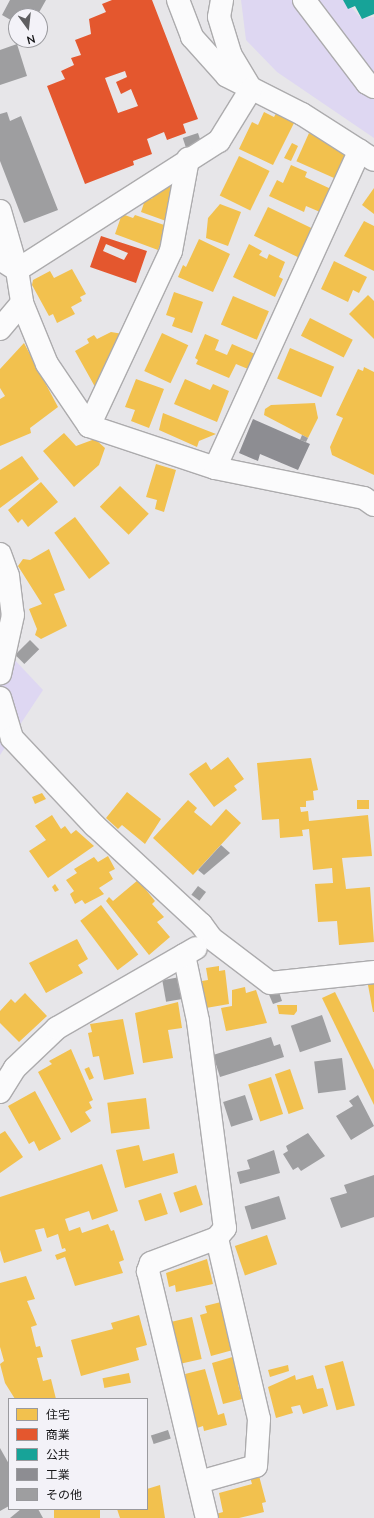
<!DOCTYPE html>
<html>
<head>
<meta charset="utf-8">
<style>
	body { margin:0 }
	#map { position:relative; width:374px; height:1518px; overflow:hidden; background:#e7e6e9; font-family:"Nunito Sans","Noto Sans JP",sans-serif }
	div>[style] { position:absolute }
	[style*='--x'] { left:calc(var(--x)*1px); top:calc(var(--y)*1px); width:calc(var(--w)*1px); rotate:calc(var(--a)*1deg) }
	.green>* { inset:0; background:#ded7f2 }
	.homes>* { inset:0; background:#f2c14e; transform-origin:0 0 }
	.shops>* { inset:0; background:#e4572e }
	.public>* { inset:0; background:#17a398 }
	.industry>* { inset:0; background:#8d8d92 }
	.building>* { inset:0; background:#9e9ea0; transform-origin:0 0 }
	.roads { filter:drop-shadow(1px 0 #acabad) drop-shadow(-1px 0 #acabad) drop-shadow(0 1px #acabad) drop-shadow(0 -1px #acabad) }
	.street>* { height:22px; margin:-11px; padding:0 11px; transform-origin:11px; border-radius:11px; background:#fbfbfc }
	span { translate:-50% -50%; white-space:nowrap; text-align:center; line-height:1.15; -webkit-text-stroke:4px #f3f2f8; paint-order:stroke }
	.legend { position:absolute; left:8px; top:1398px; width:140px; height:112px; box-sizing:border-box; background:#f3f2f8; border:1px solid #9a9a9e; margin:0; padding:5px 7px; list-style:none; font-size:12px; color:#151517 }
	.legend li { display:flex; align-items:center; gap:8px; height:20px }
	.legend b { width:20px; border:1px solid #9a9a9e }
	.north { position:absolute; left:8px; top:8px; width:40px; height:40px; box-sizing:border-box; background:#f3f2f8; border:1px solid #9a9a9e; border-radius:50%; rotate:165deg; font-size:11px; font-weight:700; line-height:16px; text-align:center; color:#151517 }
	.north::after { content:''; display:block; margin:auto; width:14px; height:18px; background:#5e5e60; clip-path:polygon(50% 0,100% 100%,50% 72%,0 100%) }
</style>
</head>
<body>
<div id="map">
	<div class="green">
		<div style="clip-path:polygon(241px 0,345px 0,361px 18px,374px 17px,374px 138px,277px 72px,246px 40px)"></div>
		<div style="clip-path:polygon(0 652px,12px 657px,43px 690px,0 755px)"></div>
	</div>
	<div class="homes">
		<div style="clip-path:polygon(278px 110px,296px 119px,273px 165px,239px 149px,252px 122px,258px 125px,264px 112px,274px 117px)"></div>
		<div style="left:309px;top:133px;width:43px;height:31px;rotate:24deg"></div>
		<div style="clip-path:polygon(292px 143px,298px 146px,291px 161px,284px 158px)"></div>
		<div style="left:239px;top:156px;width:34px;height:44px;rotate:26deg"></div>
		<div style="clip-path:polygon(291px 165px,307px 172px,305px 177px,331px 189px,320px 212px,306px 206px,304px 212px,269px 196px,277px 180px,283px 183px)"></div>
		<div style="clip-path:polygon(167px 182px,178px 186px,166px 221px,141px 212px,146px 197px,152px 199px,155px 190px)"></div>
		<div style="clip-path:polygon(374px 188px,374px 214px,362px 205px)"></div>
		<div style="clip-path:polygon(220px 204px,241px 212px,228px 246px,206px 238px,208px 218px)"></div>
		<div style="left:268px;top:207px;width:51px;height:32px;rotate:26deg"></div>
		<div style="clip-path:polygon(122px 214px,133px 218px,135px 215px,167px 226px,158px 250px,115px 234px)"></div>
		<div style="clip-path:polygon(364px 221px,374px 226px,374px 271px,344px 256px)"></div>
		<div style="clip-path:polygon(199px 239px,230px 254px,213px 292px,178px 277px,183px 265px,186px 267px)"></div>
		<div style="clip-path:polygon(249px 244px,262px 251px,259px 255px,267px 259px,269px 254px,285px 262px,279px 277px,283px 279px,275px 297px,233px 277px)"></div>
		<div style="clip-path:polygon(334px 261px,367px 277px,359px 293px,353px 290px,348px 302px,321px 289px)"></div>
		<div style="clip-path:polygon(72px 269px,86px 294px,80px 297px,82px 301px,71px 307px,75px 314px,57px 323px,53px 314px,49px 316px,32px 285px,33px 280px,50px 271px,54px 278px)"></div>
		<div style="clip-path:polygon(174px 292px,203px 302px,192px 333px,172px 326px,175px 318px,166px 315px)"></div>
		<div style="clip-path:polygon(368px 295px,374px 301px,374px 339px,349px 314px)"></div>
		<div style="left:233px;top:296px;width:39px;height:31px;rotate:23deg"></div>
		<div style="left:310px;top:318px;width:48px;height:20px;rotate:27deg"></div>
		<div style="clip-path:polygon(111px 332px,123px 334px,99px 394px,75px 351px,89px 343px,87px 339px,94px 335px,97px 339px)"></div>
		<div style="left:162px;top:333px;width:29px;height:42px;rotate:25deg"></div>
		<div style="clip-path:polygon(205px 334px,219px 340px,215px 350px,227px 355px,232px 344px,255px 354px,248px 369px,236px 364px,229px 378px,196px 364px,198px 360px,195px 358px)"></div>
		<div style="clip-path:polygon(24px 343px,58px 407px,30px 428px,31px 433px,0 446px,0 399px,5px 396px,0 388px,0 369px)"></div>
		<div style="left:290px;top:348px;width:48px;height:33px;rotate:23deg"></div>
		<div style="clip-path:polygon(364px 367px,374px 372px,374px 475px,332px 455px,330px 447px,343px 418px,336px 415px,358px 369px,363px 371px)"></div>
		<div style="clip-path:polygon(136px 379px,164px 389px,149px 428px,131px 421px,135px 410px,125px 407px)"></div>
		<div style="clip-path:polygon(185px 379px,210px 390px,213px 384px,229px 391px,217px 422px,174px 404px)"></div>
		<div style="clip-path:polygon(315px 403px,318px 418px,308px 438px,264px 415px,265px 409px,271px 405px)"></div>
		<div style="clip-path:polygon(163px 413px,198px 427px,216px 434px,199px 441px,197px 447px,186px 442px,159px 430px)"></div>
		<div style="clip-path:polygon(64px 433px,76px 446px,95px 439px,105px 448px,99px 465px,74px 487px,43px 451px)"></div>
		<div style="clip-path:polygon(22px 456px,39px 479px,0 508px,0 470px)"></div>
		<div style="clip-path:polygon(156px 464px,176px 470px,164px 512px,155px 509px,157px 500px,146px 497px)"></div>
		<div style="clip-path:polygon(41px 482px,58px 502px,28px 527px,22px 519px,18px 523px,8px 510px)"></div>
		<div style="left:120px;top:486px;width:40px;height:29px;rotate:44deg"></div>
		<div style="left:75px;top:517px;width:58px;height:26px;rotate:53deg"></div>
		<div style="clip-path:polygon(49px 549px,65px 590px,54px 594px,67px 626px,41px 639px,35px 635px,37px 629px,29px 609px,42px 604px,18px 566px,23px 559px,30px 560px)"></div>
		<div style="clip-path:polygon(228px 757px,244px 779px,234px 786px,237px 790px,214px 807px,189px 774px,206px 762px,211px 770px)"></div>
		<div style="clip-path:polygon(311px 758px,318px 790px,313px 791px,314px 800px,306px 801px,306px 807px,300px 807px,301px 812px,308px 811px,309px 821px,368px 815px,372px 856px,342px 858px,346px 889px,370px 887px,374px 942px,339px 945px,337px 921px,318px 922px,315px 884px,333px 883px,332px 868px,313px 870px,309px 829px,302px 830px,303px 836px,280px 838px,279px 819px,262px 820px,257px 763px)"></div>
		<div style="clip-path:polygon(127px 792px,161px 819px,145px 844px,122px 825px,118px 829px,106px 818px)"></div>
		<div style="clip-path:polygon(42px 793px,46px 799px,35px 804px,32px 797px)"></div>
		<div style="clip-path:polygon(188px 800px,197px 808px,194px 812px,211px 826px,226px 809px,241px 823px,193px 875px,153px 838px)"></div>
		<div style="left:369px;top:800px;width:9px;height:12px;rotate:90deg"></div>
		<div style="clip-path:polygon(52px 815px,61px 829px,65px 826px,71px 834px,76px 830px,94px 846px,48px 878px,29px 851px,46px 840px,35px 826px)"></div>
		<div style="clip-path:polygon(108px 856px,115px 869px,109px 872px,113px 879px,99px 888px,104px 894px,85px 904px,82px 900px,75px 904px,70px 894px,74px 891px,66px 880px,77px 873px,74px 869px,94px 857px,98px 862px)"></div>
		<div style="clip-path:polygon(138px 880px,155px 901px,152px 904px,164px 917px,157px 922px,170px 937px,149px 955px,106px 901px,109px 897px,113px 901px)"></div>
		<div style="clip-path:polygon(55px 884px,59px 890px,55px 892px,52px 887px)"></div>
		<div style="left:101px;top:905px;width:62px;height:26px;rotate:53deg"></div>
		<div style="clip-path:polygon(77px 939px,88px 959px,78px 965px,83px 973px,46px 993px,29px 963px)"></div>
		<div style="clip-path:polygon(219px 966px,219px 971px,225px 970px,229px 1004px,206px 1008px,202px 981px,208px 980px,206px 968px)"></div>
		<div style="clip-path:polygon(374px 983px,374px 1012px,373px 1012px,368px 985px)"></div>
		<div style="clip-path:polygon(245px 987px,246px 993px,256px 990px,267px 1023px,226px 1031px,221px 1008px,232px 1006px,232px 990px)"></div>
		<div style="clip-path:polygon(335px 992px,374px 1070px,374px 1105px,322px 998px)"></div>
		<div style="clip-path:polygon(25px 993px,47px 1016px,19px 1042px,0 1023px,0 1011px,11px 999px,15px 1003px)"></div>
		<div style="clip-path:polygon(178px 1002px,182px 1028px,168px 1030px,173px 1058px,143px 1063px,135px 1013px)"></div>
		<div style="clip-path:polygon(277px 1005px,297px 1005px,297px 1011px,294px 1015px,279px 1014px)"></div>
		<div style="clip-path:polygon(123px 1019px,134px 1074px,104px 1080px,99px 1056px,93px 1057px,88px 1033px,92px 1032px,90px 1024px)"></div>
		<div style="clip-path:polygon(71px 1049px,93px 1100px,89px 1102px,92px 1108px,85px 1112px,91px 1121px,71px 1133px,38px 1072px,52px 1064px,49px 1061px)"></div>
		<div style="left:89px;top:1067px;width:12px;height:5px;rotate:66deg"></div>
		<div style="left:290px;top:1069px;width:42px;height:16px;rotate:71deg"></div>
		<div style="left:271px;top:1077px;width:39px;height:24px;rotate:72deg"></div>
		<div style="clip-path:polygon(35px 1091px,61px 1139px,39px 1151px,34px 1141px,29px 1144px,8px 1106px)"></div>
		<div style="left:146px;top:1098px;width:31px;height:39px;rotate:83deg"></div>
		<div style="clip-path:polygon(5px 1131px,23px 1157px,0 1173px,0 1134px)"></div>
		<div style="clip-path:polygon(139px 1145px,143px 1161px,174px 1153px,178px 1173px,125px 1188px,116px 1150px)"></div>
		<div style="clip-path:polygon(102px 1164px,118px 1211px,92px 1220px,89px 1211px,65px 1219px,69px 1231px,80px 1227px,82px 1233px,108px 1224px,111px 1231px,114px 1230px,124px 1260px,119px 1262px,123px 1273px,75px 1286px,65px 1257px,57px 1260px,55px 1255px,66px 1251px,65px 1248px,62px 1249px,58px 1234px,47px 1238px,44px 1228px,35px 1230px,42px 1251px,4px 1263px,0 1250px,0 1197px)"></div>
		<div style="left:196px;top:1185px;width:21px;height:24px;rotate:71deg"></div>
		<div style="left:161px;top:1193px;width:22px;height:24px;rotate:72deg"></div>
		<div style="left:267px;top:1235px;width:31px;height:34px;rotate:71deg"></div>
		<div style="clip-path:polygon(207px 1259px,213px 1284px,176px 1292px,175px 1285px,169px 1287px,166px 1273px)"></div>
		<div style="clip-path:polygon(26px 1276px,35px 1299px,27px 1301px,37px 1325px,31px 1327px,36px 1347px,40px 1346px,43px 1357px,37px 1358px,43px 1381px,51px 1379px,56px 1399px,15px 1399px,5px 1383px,0 1364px,4px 1361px,0 1347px,0 1283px)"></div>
		<div style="clip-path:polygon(221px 1302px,233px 1350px,211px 1356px,200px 1315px,207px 1313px,205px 1306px)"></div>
		<div style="clip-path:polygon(139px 1315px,147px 1345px,136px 1348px,139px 1360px,81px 1376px,71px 1340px,113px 1329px,111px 1323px)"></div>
		<div style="left:192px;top:1317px;width:43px;height:23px;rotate:77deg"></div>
		<div style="clip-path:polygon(236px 1356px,243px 1383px,238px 1384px,242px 1399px,223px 1404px,212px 1363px)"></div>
		<div style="left:343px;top:1361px;width:46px;height:19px;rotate:75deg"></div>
		<div style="clip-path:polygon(288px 1365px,289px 1371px,270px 1377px,268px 1370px)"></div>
		<div style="clip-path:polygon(205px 1369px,218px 1415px,224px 1413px,227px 1425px,204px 1431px,203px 1426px,197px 1428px,185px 1374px)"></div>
		<div style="left:129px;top:1373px;width:10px;height:27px;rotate:79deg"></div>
		<div style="clip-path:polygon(295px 1375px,296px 1380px,313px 1375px,317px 1389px,323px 1388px,328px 1406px,303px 1414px,300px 1405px,291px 1407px,293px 1413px,276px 1418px,268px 1387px)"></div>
		<div style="clip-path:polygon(258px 1472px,266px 1502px,262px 1503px,264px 1512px,239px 1518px,217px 1518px,216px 1514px,223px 1512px,219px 1493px,252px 1484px,249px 1474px)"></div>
		<div style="clip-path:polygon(160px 1485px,165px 1518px,120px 1518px,117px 1509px,147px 1509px,147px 1489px)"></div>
		<div style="left:54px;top:1509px;width:46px;height:9px"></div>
	</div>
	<div class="shops">
		<div style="clip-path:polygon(evenodd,112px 0,152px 0,198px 119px,183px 124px,186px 133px,167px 140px,164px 132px,147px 139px,152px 154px,133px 161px,134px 165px,85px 184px,47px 86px,65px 79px,61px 71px,74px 65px,71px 58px,81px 55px,75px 40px,91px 34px,89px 19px,106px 12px,102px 4px,112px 0,125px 71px,127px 77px,116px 82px,121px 94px,131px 89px,138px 106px,118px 113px,105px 78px,125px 71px)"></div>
		<div style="clip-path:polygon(evenodd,101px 236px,147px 251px,136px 283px,90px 267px,101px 236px,106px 244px,128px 253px,124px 260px,103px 251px,106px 244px)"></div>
	</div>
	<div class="public">
		<div style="clip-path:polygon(343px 0,374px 0,374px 14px,362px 19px,355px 6px,348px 9px)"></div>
	</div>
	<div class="industry">
		<div style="clip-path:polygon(253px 419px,310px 444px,298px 470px,260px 454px,258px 461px,239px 453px)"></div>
	</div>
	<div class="building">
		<div style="clip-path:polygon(10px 0,46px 0,37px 16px,16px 16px,16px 23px,2px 15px)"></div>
		<div style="clip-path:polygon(17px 44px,27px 76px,0 85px,0 50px)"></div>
		<div style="clip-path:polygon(7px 112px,10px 121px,21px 116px,58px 210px,24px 223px,0 161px,0 114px)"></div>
		<div style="left:198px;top:133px;width:13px;height:16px;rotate:72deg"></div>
		<div style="clip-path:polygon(302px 435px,308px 438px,306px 442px,300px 440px)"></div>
		<div style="left:30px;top:640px;width:13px;height:21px;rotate:45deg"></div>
		<div style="clip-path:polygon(221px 845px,230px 853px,204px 875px,198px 870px)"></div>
		<div style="left:198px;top:886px;width:10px;height:11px;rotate:37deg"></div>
		<div style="left:180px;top:977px;width:22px;height:18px;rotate:80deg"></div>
		<div style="clip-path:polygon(277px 986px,282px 1001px,273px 1004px,267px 990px)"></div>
		<div style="left:322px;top:1015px;width:28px;height:33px;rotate:71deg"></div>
		<div style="clip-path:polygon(271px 1037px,274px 1046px,280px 1044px,284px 1057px,220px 1077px,213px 1055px)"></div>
		<div style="left:342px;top:1058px;width:32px;height:28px;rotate:83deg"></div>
		<div style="left:245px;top:1095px;width:26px;height:23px;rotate:72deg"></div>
		<div style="clip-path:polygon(358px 1095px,374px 1126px,351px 1140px,336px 1116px,353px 1106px,349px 1101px)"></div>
		<div style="clip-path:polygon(308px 1133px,325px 1156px,301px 1171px,298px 1167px,293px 1170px,283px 1154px,288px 1151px,286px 1146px)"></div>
		<div style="clip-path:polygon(274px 1150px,280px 1173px,240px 1184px,237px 1172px,250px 1169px,247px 1160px)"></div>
		<div style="clip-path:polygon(374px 1175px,374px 1217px,341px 1228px,330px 1198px,347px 1193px,344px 1185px)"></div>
		<div style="left:279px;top:1196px;width:24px;height:36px;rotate:73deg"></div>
		<div style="left:168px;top:1430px;width:9px;height:18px;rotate:72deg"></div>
		<div style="clip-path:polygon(0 1448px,9px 1464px,9px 1506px,0 1511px)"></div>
		<div style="clip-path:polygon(21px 1509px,38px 1509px,43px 1518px,10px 1518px)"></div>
	</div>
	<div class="roads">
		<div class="street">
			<div style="--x:178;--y:0;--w:40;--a:69"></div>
			<div style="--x:192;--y:37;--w:52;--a:48.1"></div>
			<div style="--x:227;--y:76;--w:84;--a:26.9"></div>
			<div style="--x:302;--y:114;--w:85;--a:32.6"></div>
			<div style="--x:222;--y:0;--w:17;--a:100"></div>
			<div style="--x:219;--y:17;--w:39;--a:73"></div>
			<div style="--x:230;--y:54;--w:37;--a:59"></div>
			<div style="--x:304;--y:0;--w:104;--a:52.8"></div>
			<div style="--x:367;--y:83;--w:8;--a:30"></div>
			<div style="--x:0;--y:211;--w:61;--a:73.9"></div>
			<div style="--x:17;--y:270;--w:240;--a:-32.6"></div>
			<div style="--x:219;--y:141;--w:61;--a:-58.4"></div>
			<div style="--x:0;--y:259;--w:20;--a:33"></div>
			<div style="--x:17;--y:270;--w:33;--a:81"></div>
			<div style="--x:22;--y:303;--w:66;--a:67.7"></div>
			<div style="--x:47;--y:364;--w:75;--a:55.9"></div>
			<div style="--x:89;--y:426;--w:133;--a:18.4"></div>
			<div style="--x:215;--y:468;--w:152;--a:11.4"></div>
			<div style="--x:364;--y:498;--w:12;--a:35"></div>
			<div style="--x:0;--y:329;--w:34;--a:-50"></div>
			<div style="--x:89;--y:426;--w:193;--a:-64.9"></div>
			<div style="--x:171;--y:251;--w:94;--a:-79.5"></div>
			<div style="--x:215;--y:468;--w:349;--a:-65.5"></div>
			<div style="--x:0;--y:554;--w:23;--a:70"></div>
			<div style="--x:8;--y:576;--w:39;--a:83"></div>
			<div style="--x:13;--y:615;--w:60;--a:102.4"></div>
			<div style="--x:0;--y:698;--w:42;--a:73.3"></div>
			<div style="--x:12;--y:738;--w:120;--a:46.7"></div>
			<div style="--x:94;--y:825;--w:146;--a:42.8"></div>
			<div style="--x:201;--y:924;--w:17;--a:54"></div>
			<div style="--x:211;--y:938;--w:74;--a:37.3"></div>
			<div style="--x:270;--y:983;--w:105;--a:-6"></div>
			<div style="--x:184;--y:955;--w:67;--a:78"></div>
			<div style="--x:198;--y:1021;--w:209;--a:82.6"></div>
			<div style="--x:225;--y:1228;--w:13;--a:129"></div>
			<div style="--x:217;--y:1238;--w:71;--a:159.3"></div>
			<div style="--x:151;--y:1263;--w:9;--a:111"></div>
			<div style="--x:148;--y:1271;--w:254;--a:76.6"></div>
			<div style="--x:0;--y:1092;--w:28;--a:-58"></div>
			<div style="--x:15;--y:1068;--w:58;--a:-43.6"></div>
			<div style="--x:57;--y:1028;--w:160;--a:-29.9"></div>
			<div style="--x:199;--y:1482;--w:59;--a:-15.7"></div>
			<div style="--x:256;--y:1466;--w:47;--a:-86.3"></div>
			<div style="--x:259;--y:1419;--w:186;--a:-103.1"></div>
		</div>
	</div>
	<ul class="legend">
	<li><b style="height:11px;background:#f2c14e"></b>住宅</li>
	<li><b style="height:11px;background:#e4572e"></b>商業</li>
	<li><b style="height:11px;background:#17a398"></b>公共</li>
	<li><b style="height:11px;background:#8d8d92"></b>工業</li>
	<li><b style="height:11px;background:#9e9ea0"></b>その他</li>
	</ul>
	<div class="north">N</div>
</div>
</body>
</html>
